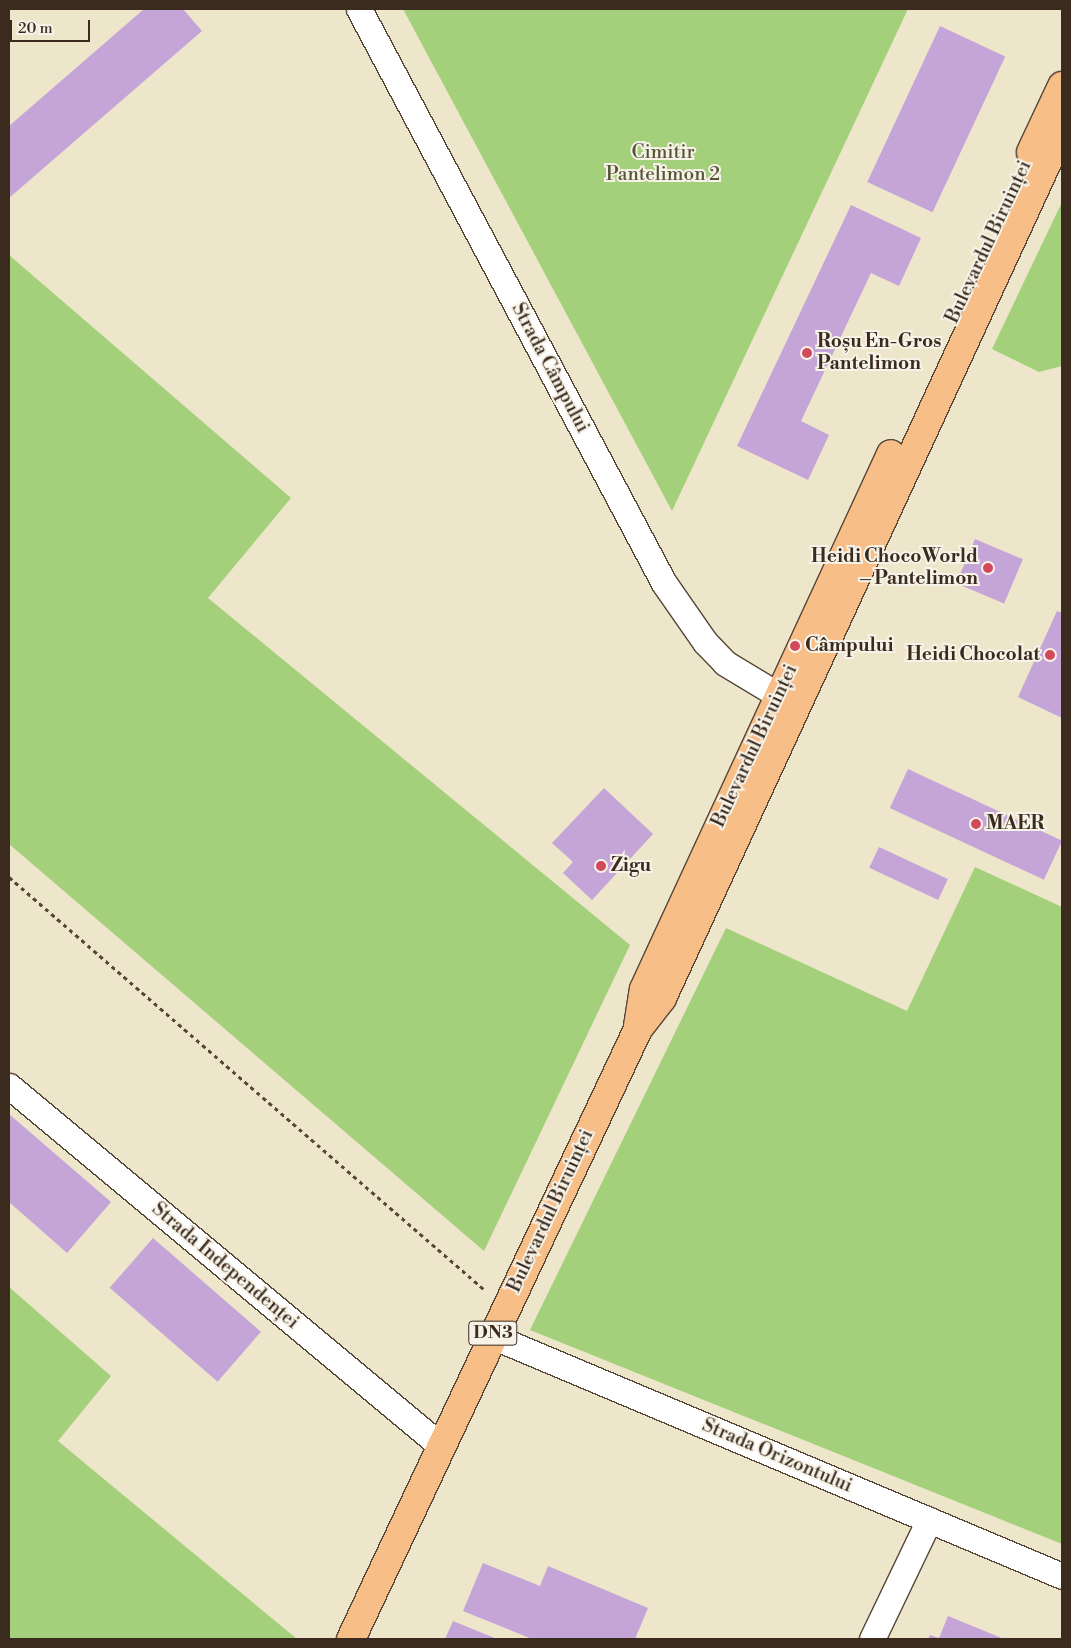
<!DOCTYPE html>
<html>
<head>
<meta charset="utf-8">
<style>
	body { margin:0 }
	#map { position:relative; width:1071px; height:1648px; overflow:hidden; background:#eee6ca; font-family:"Libre Bodoni",serif }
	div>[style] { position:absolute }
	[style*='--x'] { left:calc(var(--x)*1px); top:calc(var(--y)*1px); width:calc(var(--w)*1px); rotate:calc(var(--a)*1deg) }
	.green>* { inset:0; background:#a4d07c }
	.building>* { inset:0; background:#c5a4d8; transform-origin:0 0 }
	.path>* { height:3px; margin-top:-1.5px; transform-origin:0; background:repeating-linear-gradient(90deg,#564638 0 4px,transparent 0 8px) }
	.roads { filter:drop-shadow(1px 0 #564638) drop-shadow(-1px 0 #564638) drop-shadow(0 1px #564638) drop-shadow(0 -1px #564638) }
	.minor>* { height:25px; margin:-12.5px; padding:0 12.5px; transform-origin:12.5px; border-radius:12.5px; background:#fff }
	.primary>* { height:28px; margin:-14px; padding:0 14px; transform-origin:14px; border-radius:14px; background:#f7be87 }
	.dots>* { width:14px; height:14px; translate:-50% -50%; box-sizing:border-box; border:2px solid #f7f3e8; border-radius:50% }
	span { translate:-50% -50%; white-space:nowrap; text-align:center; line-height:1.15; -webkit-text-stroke:4px #f7f3e8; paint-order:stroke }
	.shield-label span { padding:1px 4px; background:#f7f3e8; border:1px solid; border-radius:4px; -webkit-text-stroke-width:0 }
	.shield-label { font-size:18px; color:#3b2a1e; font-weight:700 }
	.park-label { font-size:19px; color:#555436 }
	.street-label { font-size:19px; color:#3b2a1e }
	.poi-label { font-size:19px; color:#3b2a1e; font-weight:700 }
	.left { translate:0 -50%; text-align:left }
	.right { translate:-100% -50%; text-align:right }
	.frame { position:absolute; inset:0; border:10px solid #3b2a1e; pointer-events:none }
	.scale { position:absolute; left:10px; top:20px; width:80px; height:22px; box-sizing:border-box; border:2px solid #3b2a1e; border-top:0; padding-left:6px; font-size:15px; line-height:18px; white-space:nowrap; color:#3b2a1e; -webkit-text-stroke:4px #f7f3e8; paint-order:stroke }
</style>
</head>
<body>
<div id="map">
	<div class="green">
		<div style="clip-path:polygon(403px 9px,908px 9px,672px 511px)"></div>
		<div style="clip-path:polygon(1062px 202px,1062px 366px,1039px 372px,992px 349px)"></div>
		<div style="clip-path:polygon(9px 255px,291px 498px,208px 598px,630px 945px,484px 1251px,9px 844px)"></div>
		<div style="clip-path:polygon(975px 867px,1062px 907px,1062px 1544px,530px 1330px,726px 928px,907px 1011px)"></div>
		<div style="clip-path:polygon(9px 1287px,111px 1376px,58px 1441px,297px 1639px,9px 1639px)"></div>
	</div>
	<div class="building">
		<div style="clip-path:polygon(144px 9px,183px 9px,202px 31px,9px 198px,9px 126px)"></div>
		<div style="left:940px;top:26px;width:72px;height:172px;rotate:25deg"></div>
		<div style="clip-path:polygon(851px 205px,921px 238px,899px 286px,871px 273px,801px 421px,829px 435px,808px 480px,737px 446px)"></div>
		<div style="left:975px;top:539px;width:52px;height:48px;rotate:23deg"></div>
		<div style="clip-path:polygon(1057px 611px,1062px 613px,1062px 718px,1018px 697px)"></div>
		<div style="left:908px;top:769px;width:170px;height:43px;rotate:25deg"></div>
		<div style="clip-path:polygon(604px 788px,653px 834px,592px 900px,563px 873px,573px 862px,552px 843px)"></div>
		<div style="left:879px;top:847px;width:76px;height:23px;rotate:25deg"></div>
		<div style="clip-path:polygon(9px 1114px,111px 1202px,67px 1253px,9px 1202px)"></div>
		<div style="left:153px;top:1238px;width:143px;height:66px;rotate:41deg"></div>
		<div style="clip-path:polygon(483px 1563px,540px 1586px,548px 1566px,648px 1608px,635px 1639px,532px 1639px,463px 1611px)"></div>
		<div style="clip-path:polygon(948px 1616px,1004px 1639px,928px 1639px,930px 1635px,939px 1638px)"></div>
		<div style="clip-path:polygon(453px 1621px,497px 1639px,445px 1639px)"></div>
	</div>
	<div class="path">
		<div style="--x:9;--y:877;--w:632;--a:40.96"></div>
	</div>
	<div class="roads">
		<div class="minor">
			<div style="--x:359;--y:9;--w:650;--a:62.02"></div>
			<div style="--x:664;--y:583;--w:72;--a:55.2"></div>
			<div style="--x:705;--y:642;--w:29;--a:46"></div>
			<div style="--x:725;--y:663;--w:62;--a:31.1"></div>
			<div style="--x:9;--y:1086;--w:562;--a:39.81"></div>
			<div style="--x:492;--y:1336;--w:618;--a:22.83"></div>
			<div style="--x:872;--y:1639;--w:132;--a:-64.4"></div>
		</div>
		<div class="primary">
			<div style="--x:1031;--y:152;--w:73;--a:-64.8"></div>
			<div style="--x:638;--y:1026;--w:37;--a:-81"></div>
			<div style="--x:644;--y:989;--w:589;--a:-65.22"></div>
			<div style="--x:351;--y:1639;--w:674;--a:-64.8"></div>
			<div style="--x:638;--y:1029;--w:39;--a:-52"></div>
			<div style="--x:662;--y:998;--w:956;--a:-65.26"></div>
		</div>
	</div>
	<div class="dots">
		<div style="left:807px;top:353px;background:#d1495b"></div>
		<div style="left:988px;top:568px;background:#d1495b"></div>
		<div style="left:795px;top:646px;background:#d1495b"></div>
		<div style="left:1050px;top:655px;background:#d1495b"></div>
		<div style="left:976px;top:824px;background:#d1495b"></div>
		<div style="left:601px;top:866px;background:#d1495b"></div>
	</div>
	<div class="shield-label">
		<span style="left:493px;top:1333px">DN3</span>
	</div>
	<div class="park-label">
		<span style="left:663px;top:164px">Cimitir<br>Pantelimon 2</span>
	</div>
	<div class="street-label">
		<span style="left:989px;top:242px;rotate:-65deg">Bulevardul Biruinței</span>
		<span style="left:550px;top:368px;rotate:62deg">Strada Câmpului</span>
		<span style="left:755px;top:746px;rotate:-65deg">Bulevardul Biruinței</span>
		<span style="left:551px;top:1211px;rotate:-65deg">Bulevardul Biruinței</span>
		<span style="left:225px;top:1266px;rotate:40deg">Strada Independenței</span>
		<span style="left:777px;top:1456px;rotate:23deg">Strada Orizontului</span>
	</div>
	<div class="poi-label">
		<span class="left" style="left:817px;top:353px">Roșu En-Gros<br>Pantelimon</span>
		<span class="right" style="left:978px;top:568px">Heidi ChocoWorld<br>– Pantelimon</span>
		<span class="left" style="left:805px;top:646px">Câmpului</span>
		<span class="right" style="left:1040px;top:655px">Heidi Chocolat</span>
		<span class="left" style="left:986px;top:824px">MAER</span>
		<span class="left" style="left:611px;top:866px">Zigu</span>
	</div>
	<div class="frame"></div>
	<div class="scale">20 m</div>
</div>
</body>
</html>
